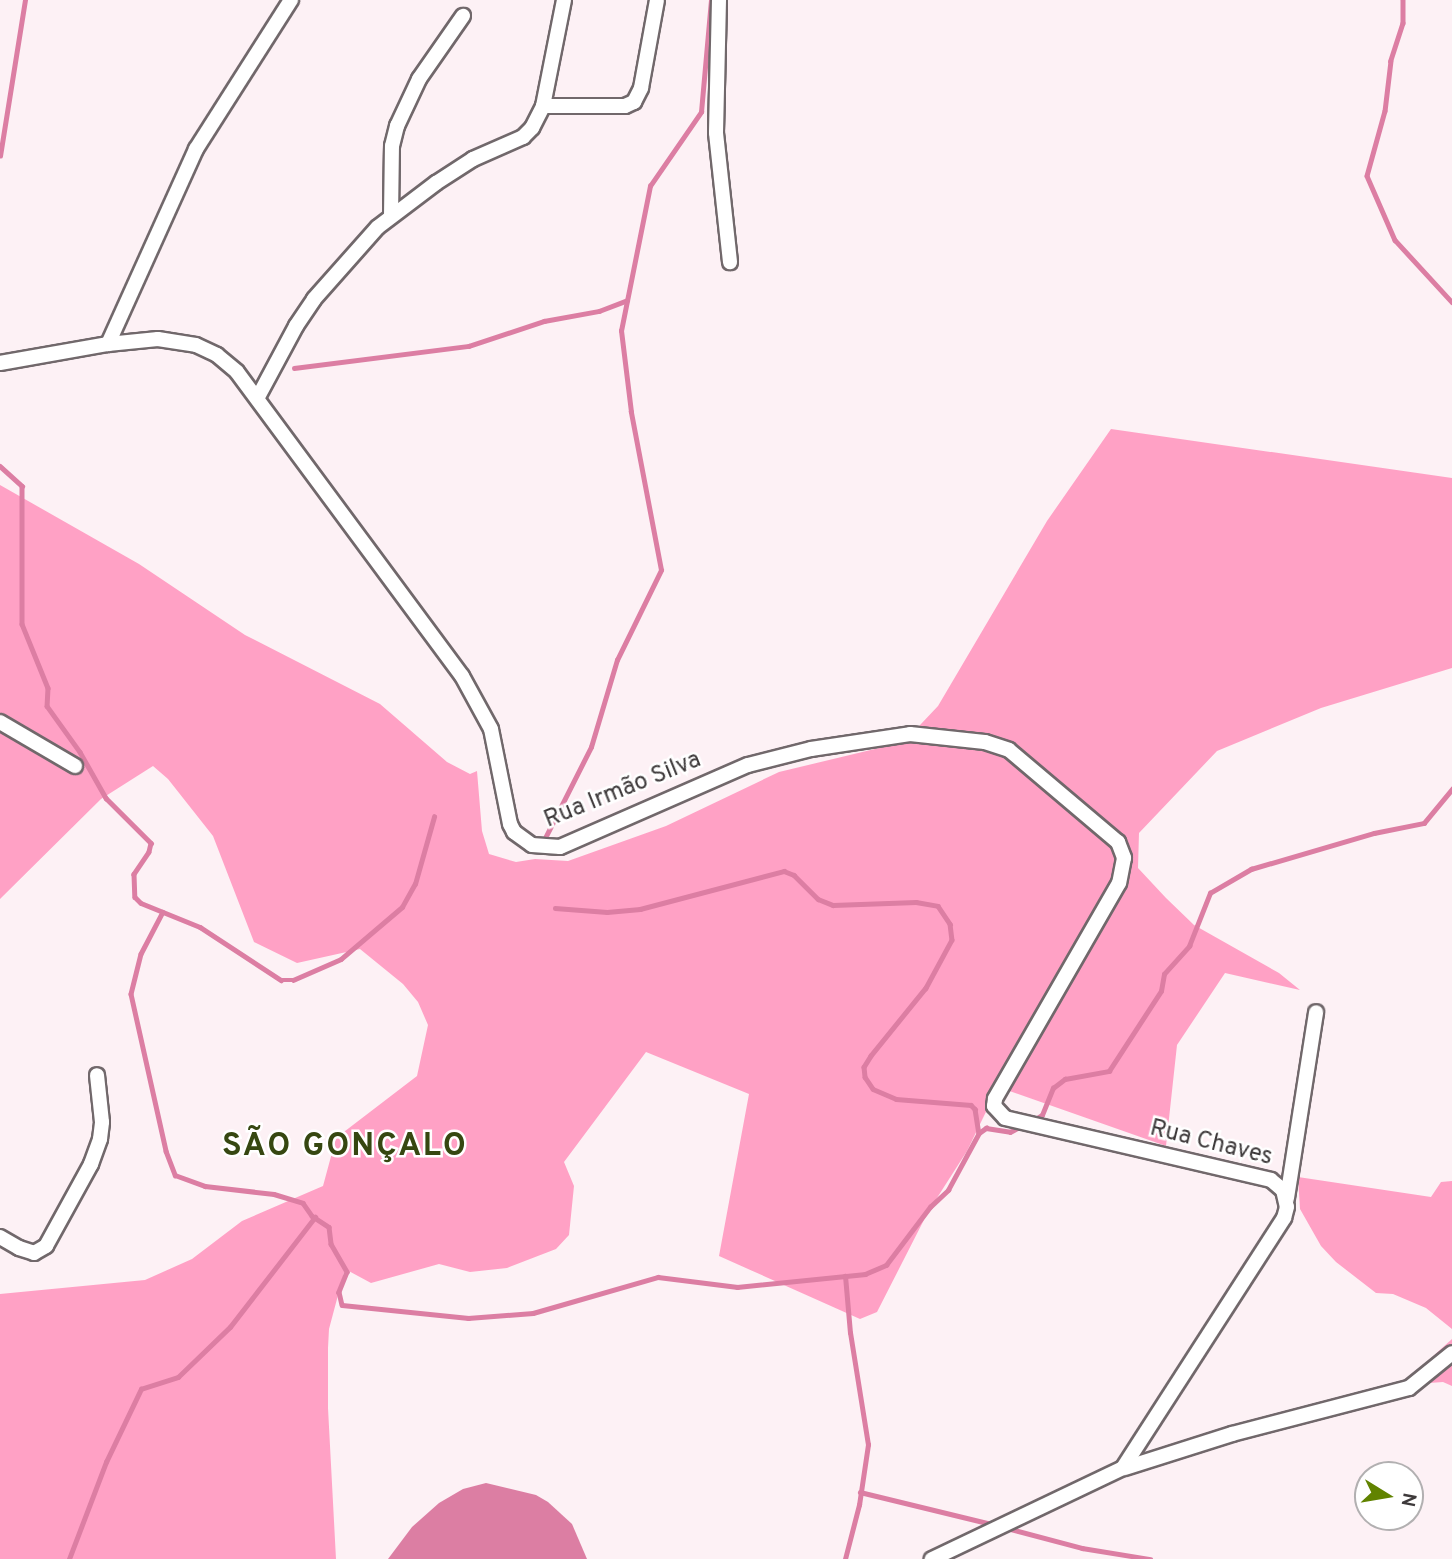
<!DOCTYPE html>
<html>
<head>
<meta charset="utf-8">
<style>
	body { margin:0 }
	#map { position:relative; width:1452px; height:1559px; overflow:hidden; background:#fdf1f5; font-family:Overpass,sans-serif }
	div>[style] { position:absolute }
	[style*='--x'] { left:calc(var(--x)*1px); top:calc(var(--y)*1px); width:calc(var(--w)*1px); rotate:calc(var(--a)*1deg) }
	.green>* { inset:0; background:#ffa1c5 }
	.water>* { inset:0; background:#dc7ea3 }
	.stream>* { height:4.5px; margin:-2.25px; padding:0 2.25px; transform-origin:2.25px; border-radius:2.25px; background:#dc7ea3 }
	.roads { filter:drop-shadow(2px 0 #71686b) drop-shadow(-2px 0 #71686b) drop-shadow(0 2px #71686b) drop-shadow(0 -2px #71686b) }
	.street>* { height:14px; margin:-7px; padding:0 7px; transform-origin:7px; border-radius:7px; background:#fff }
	span { translate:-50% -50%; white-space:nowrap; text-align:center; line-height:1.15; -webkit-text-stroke:5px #fff; paint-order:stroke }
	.street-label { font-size:24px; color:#3e3a3b }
	.district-label { font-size:32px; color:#364711; font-weight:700; letter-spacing:2px }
	.north { position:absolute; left:1354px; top:1461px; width:70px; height:70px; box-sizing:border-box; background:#fff; border:2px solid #b2b0b1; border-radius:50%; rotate:101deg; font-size:19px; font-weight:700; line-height:28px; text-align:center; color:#3e3a3b }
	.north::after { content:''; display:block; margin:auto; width:24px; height:32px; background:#618300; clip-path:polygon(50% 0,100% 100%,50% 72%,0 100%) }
</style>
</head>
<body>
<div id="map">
	<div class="green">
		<div style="clip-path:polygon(1111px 429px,1452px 478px,1452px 668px,1321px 708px,1217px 751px,1139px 833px,1138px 868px,1166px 898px,1194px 925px,1279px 973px,1300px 990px,1225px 973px,1177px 1045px,1166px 1146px,998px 1087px,967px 1151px,928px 1212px,877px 1312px,860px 1319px,719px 1256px,749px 1094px,646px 1052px,564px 1162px,574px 1186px,569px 1235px,556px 1249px,507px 1268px,470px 1272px,439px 1264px,371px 1283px,345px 1269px,329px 1329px,328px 1348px,328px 1408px,336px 1559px,0 1559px,0 1294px,145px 1280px,192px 1259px,242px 1221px,323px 1186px,336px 1138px,417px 1076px,428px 1025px,418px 1002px,403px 984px,360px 949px,297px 963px,254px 942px,213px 836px,168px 779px,153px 766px,101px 799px,0 899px,0 485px,139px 564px,245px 635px,380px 704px,447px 762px,470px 774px,477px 771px,482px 831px,489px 854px,516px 862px,535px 859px,568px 861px,666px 826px,779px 772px,904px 742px,938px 706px,1047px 521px)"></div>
		<div style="clip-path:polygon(1298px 1177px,1431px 1197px,1441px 1182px,1452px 1181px,1452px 1329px,1426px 1308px,1393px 1294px,1376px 1293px,1336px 1262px,1321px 1246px,1300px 1209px)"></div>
		<div style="clip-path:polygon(1452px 1339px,1452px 1386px,1443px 1382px,1429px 1383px,1421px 1375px,1431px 1358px)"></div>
	</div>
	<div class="water">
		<div style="clip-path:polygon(486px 1483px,536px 1495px,548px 1502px,572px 1524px,587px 1559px,388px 1559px,412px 1527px,439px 1503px,463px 1489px)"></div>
	</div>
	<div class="stream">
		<div style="--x:1403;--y:0;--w:23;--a:90"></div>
		<div style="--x:1403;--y:23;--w:40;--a:108"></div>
		<div style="--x:1391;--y:61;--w:50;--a:96.8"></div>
		<div style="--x:1385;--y:111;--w:67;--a:105.5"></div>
		<div style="--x:1367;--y:176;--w:70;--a:66.4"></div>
		<div style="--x:1395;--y:240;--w:84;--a:47.4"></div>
		<div style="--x:0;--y:156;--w:158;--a:-80.9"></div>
		<div style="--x:294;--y:368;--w:176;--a:-7.2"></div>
		<div style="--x:469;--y:346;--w:79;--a:-18.4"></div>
		<div style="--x:544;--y:321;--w:56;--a:-10.3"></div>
		<div style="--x:599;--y:311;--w:30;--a:-21"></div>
		<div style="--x:0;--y:466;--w:30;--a:42"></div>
		<div style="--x:22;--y:486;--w:138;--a:90"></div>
		<div style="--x:22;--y:624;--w:69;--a:67.9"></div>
		<div style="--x:48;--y:688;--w:18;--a:93"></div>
		<div style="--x:47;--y:706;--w:57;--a:54.3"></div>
		<div style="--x:80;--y:752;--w:53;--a:60.5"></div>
		<div style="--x:106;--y:798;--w:64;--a:45"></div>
		<div style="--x:151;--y:843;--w:9;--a:103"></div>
		<div style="--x:149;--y:852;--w:27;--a:124"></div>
		<div style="--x:134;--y:874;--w:23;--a:88"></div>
		<div style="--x:135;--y:897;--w:8;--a:45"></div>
		<div style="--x:141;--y:903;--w:64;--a:22.1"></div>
		<div style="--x:200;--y:927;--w:97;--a:33.2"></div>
		<div style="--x:281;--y:980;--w:12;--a:0"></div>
		<div style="--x:293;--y:980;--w:52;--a:-23.6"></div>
		<div style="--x:341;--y:959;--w:80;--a:-40.4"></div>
		<div style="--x:402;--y:907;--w:26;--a:-61"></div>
		<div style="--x:415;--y:884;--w:70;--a:-74.2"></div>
		<div style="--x:543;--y:842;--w:106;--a:-63.2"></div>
		<div style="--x:591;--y:747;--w:91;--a:-73.4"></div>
		<div style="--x:617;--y:660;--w:100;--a:-63.9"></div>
		<div style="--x:661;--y:570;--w:161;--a:-100.8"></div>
		<div style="--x:631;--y:412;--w:82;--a:-97"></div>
		<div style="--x:621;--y:331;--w:148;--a:-78.7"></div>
		<div style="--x:650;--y:186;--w:90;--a:-55.4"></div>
		<div style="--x:701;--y:112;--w:112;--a:-84.9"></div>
		<div style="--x:555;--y:908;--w:52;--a:4.4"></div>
		<div style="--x:607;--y:912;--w:33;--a:-5"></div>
		<div style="--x:640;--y:909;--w:149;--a:-14.8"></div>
		<div style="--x:784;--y:871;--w:11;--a:22"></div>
		<div style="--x:794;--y:875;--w:34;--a:45"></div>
		<div style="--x:818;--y:899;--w:16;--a:22"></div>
		<div style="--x:833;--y:905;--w:83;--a:-2.1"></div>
		<div style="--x:916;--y:902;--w:22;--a:10"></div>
		<div style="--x:938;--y:906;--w:22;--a:56"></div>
		<div style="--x:950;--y:924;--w:16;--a:83"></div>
		<div style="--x:952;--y:940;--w:55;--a:118.4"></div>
		<div style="--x:926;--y:988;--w:87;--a:129"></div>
		<div style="--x:871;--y:1056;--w:13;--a:122"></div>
		<div style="--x:864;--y:1067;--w:10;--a:84"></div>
		<div style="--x:865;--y:1077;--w:14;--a:56"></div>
		<div style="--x:873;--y:1089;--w:25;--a:23"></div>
		<div style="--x:896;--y:1099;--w:75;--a:4.6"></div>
		<div style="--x:971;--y:1105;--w:6;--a:45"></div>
		<div style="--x:975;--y:1109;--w:24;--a:81"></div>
		<div style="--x:163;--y:912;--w:47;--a:117.6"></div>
		<div style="--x:141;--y:954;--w:41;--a:104"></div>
		<div style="--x:131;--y:994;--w:161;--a:77.4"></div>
		<div style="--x:166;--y:1151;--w:26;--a:69"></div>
		<div style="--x:175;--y:1175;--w:32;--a:20"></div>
		<div style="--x:205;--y:1186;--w:69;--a:6.6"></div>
		<div style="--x:274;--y:1194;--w:30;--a:17"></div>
		<div style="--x:303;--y:1203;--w:16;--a:55"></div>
		<div style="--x:312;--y:1216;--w:20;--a:33"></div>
		<div style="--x:329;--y:1227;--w:17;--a:83"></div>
		<div style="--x:331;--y:1244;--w:32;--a:60"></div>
		<div style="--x:347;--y:1272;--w:22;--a:112"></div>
		<div style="--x:339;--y:1292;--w:13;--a:77"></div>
		<div style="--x:342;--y:1305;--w:127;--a:5.9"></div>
		<div style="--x:468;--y:1318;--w:65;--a:-4.4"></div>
		<div style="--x:533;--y:1313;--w:130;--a:-16.1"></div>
		<div style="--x:658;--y:1277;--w:80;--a:7.2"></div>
		<div style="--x:737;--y:1287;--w:129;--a:-5.8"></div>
		<div style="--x:865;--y:1274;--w:23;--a:-23"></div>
		<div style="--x:886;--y:1265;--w:73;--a:-52.8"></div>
		<div style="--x:930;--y:1207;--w:25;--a:-43"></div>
		<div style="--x:948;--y:1190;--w:65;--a:-61.5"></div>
		<div style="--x:979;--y:1133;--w:9;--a:-36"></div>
		<div style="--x:986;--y:1128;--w:24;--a:9"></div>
		<div style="--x:1010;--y:1132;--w:15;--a:-28"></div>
		<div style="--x:1034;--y:1120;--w:9;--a:-32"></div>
		<div style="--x:1042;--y:1115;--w:29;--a:-68"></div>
		<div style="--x:1053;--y:1088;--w:15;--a:-37"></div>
		<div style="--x:1065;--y:1079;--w:45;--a:-10.3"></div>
		<div style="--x:1109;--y:1071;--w:95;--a:-57"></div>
		<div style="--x:1161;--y:991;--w:17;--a:-80"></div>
		<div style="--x:1164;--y:974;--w:38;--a:-48"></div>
		<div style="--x:1189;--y:946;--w:57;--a:-68.4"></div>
		<div style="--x:1210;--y:893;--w:48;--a:-30.3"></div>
		<div style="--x:1251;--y:869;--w:128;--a:-16.3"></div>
		<div style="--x:1374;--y:833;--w:51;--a:-11.3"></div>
		<div style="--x:1424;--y:823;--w:44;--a:-50.5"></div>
		<div style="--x:860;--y:1492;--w:139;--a:13.7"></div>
		<div style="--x:1007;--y:1528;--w:78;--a:14.9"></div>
		<div style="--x:1082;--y:1548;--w:69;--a:9.2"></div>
		<div style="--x:69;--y:1559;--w:104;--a:-69.1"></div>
		<div style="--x:106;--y:1462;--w:81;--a:-64.4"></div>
		<div style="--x:141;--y:1389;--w:39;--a:-18"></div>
		<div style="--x:178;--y:1377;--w:72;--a:-43.9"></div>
		<div style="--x:230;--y:1327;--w:139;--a:-52.3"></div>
		<div style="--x:845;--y:1559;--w:56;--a:-75.5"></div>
		<div style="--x:859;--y:1505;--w:61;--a:-81.5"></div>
		<div style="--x:868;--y:1445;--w:113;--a:-99.1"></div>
		<div style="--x:850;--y:1333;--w:57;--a:-95"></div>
	</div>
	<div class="roads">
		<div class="street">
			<div style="--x:719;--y:0;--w:133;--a:91.3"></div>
			<div style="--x:716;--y:133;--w:130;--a:83.8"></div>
			<div style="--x:543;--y:106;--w:82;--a:0"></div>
			<div style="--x:625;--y:106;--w:10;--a:-24"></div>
			<div style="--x:634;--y:102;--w:16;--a:-63"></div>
			<div style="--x:641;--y:88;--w:89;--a:-79.7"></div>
			<div style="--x:391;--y:216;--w:70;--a:-89.2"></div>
			<div style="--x:392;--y:146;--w:21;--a:-76"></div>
			<div style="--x:397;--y:126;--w:52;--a:-64.9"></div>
			<div style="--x:419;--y:79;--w:77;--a:-55.1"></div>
			<div style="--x:108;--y:344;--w:214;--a:-65.7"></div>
			<div style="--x:196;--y:149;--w:177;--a:-57.5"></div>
			<div style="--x:0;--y:363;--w:110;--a:-10"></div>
			<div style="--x:108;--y:344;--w:50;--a:-5.7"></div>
			<div style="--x:158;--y:339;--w:38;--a:9"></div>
			<div style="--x:196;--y:345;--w:23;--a:25"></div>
			<div style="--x:217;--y:355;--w:26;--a:40"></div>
			<div style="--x:237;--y:372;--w:378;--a:53.5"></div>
			<div style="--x:462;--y:676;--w:60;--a:61.3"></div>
			<div style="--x:491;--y:729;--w:97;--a:78.7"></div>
			<div style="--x:510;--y:824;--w:9;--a:63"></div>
			<div style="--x:514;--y:832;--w:22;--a:36"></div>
			<div style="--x:532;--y:845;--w:28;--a:4"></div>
			<div style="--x:560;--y:847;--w:205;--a:-23.6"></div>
			<div style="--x:748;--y:765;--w:65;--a:-14.3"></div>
			<div style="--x:811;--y:749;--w:100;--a:-8.6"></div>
			<div style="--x:910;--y:734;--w:75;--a:6.1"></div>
			<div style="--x:985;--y:742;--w:25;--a:18"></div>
			<div style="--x:1009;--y:750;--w:143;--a:40.2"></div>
			<div style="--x:1118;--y:842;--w:17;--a:69"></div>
			<div style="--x:1124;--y:858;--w:25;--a:101"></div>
			<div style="--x:1119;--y:883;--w:249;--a:119.9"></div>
			<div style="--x:995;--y:1099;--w:7;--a:98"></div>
			<div style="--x:994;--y:1106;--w:16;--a:47"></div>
			<div style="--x:1005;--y:1118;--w:273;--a:13.1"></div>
			<div style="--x:1271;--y:1180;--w:16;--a:40"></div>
			<div style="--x:1283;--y:1190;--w:17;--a:77"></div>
			<div style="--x:1287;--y:1207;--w:11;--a:105"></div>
			<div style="--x:1284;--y:1218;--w:297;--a:122.8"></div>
			<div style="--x:1123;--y:1468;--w:212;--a:154.5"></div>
			<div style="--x:258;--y:397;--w:81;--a:-61.8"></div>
			<div style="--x:296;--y:326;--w:32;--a:-56"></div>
			<div style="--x:314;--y:299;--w:96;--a:-48.4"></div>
			<div style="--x:378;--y:227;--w:73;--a:-37.2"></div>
			<div style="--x:436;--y:183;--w:44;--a:-33"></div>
			<div style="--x:473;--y:159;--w:55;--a:-23.7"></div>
			<div style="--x:523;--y:137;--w:13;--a:-45"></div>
			<div style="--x:532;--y:128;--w:25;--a:-63"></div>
			<div style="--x:543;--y:106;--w:108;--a:-78.8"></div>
			<div style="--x:0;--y:722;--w:87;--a:30.4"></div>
			<div style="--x:1287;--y:1198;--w:188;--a:-81.1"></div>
			<div style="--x:0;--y:1237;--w:22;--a:30"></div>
			<div style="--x:19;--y:1248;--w:16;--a:18"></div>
			<div style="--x:34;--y:1253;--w:14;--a:-30"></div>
			<div style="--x:46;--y:1246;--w:94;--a:-61.2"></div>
			<div style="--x:91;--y:1164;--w:27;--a:-70"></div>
			<div style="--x:100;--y:1139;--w:17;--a:-83"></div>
			<div style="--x:102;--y:1122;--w:47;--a:-96.1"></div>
			<div style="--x:1125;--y:1468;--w:112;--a:-17.6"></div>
			<div style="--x:1232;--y:1434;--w:183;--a:-14.6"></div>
			<div style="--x:1409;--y:1388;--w:55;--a:-39.1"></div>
		</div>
	</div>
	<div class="street-label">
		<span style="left:623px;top:791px;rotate:-22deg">Rua Irmão Silva</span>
		<span style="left:1211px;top:1144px;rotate:14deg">Rua Chaves</span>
	</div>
	<div class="district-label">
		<span style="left:345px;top:1147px">SÃO GONÇALO</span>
	</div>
	<div class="north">N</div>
</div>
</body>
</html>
